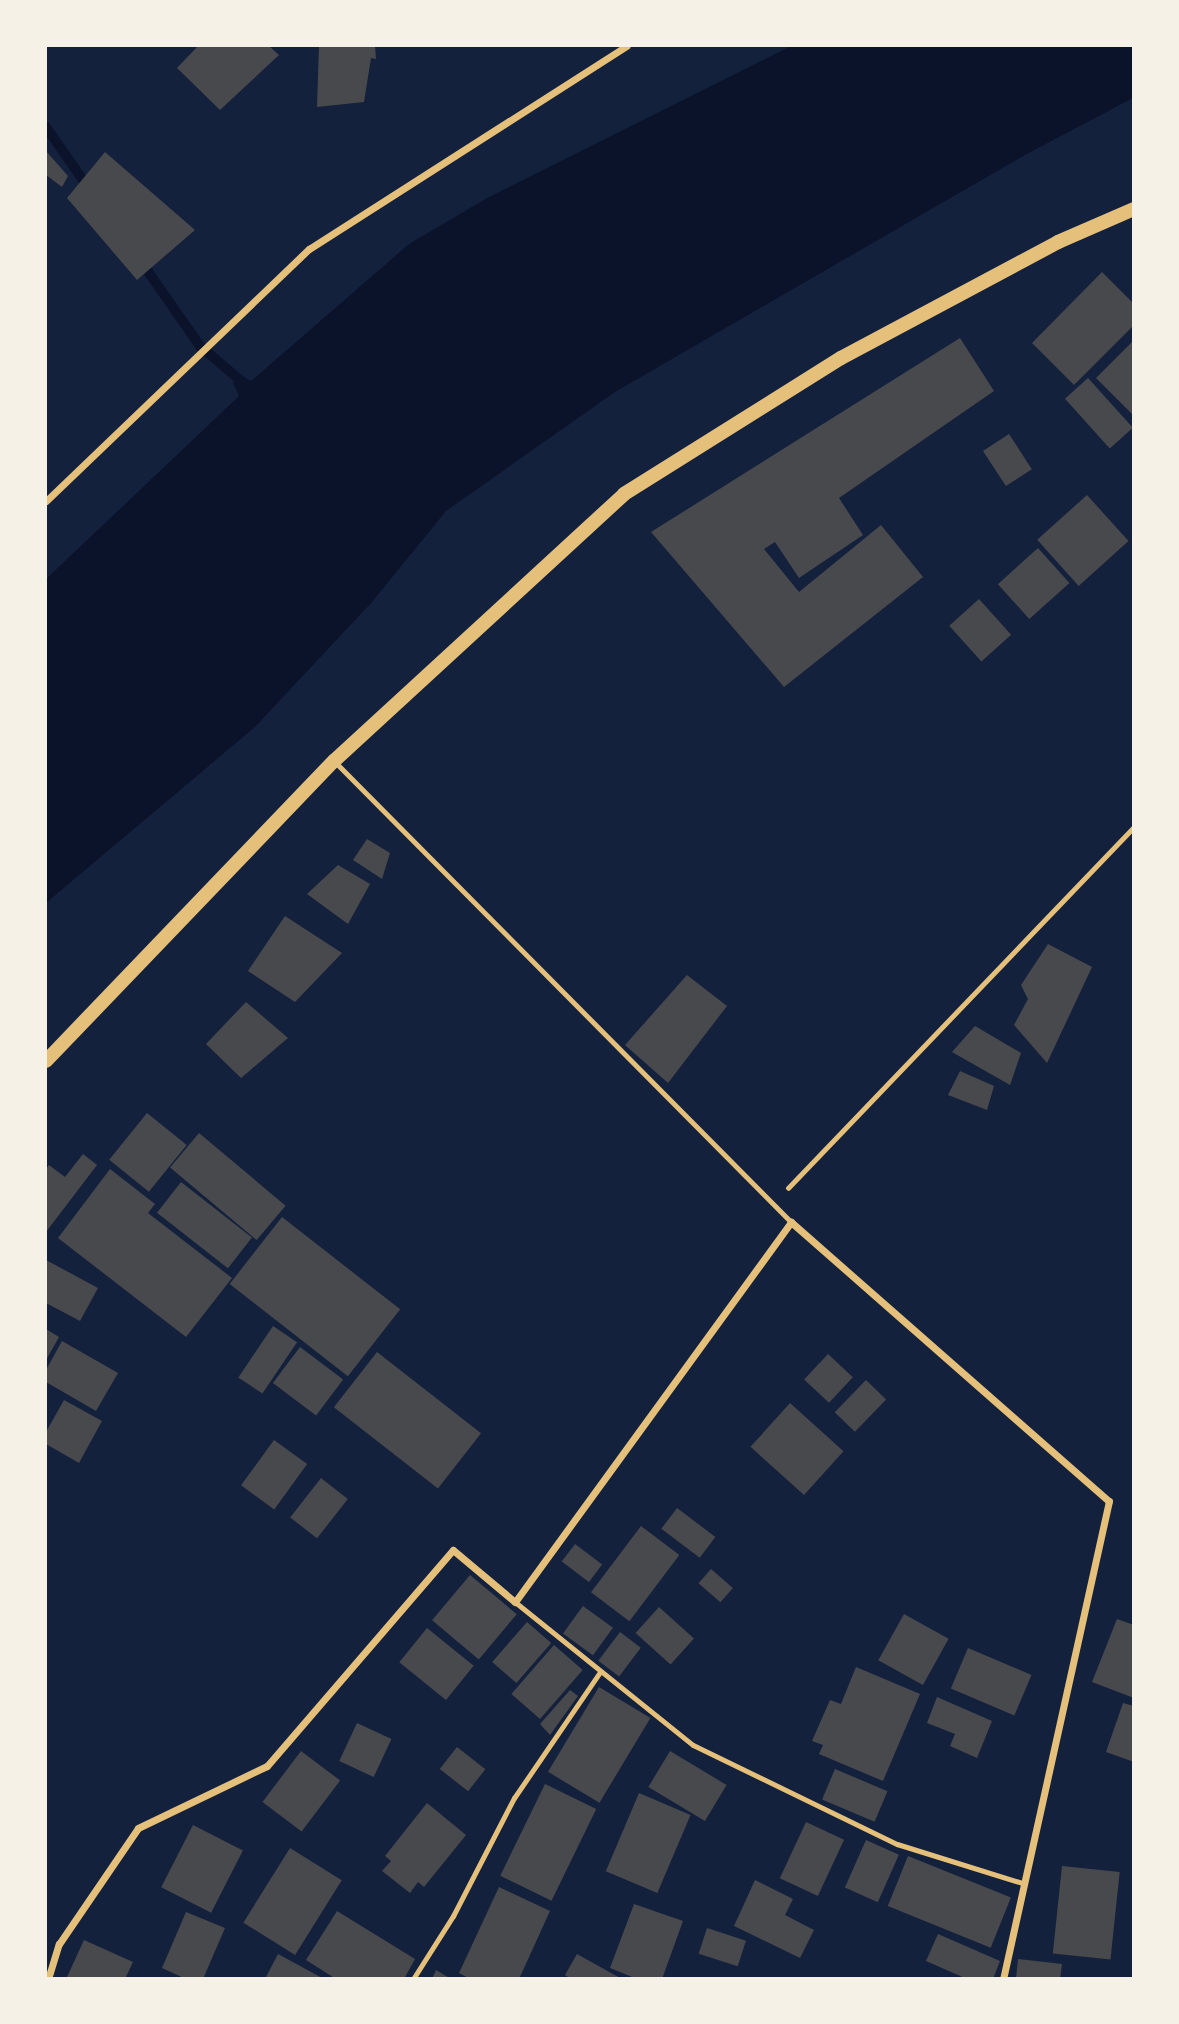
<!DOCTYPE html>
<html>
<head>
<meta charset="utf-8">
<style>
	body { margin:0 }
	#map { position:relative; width:1179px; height:2024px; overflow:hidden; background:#14213d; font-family:"Noto Sans",sans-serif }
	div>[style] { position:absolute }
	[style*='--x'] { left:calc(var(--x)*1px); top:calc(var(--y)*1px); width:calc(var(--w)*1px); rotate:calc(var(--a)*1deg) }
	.water>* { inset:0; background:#0b132b }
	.stream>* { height:10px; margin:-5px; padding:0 5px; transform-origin:5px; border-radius:5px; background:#0b132b }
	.building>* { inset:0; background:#48494c; transform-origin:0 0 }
	.path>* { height:4.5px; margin:-2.25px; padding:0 2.25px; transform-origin:2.25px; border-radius:2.25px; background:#e5c07b }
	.service>* { height:5px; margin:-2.5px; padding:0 2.5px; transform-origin:2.5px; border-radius:2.5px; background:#e5c07b }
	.minor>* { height:7px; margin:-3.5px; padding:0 3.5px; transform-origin:3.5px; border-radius:3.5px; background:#e5c07b }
	.secondary>* { height:14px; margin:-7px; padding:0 7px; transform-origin:7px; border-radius:7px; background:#e5c07b }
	span { translate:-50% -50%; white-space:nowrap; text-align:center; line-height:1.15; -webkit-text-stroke:5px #f6f1e7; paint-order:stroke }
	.frame { position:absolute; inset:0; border:47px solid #f6f1e7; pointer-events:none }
</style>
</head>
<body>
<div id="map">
	<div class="water">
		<div style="clip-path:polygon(791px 46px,1133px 46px,1133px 98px,1025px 155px,615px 392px,446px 511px,372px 602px,255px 727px,46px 903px,46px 579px,239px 396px,233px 383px,241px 375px,251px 381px,409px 244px,487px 198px)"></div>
	</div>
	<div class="stream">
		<div style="--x:46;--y:127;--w:77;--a:55.1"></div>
		<div style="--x:140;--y:260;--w:105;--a:55.1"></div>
		<div style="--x:200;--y:346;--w:62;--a:40.4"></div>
	</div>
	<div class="building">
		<div style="clip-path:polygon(198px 46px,269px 46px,279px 55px,220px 110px,177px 68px)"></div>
		<div style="clip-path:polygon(319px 46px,375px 46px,376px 59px,371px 58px,364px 102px,317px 107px)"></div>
		<div style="clip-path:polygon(46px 151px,68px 176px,62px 187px,46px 175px)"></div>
		<div style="clip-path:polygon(105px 152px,195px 230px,137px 280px,67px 198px)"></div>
		<div style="clip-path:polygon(1102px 272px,1134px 304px,1134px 325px,1074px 385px,1032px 343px)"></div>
		<div style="clip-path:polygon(960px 338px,994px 391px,839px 498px,863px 535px,799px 578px,775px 542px,764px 549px,799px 592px,881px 525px,923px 577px,784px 687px,651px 532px)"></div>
		<div style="clip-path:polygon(1134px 340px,1134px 416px,1096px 378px)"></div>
		<div style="left:1088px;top:378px;width:67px;height:31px;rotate:48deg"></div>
		<div style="left:1009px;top:434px;width:42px;height:31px;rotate:57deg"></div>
		<div style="left:1087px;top:495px;width:62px;height:67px;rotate:48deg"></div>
		<div style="left:1038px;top:548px;width:47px;height:54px;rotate:48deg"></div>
		<div style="left:979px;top:599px;width:48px;height:40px;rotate:48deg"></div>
		<div style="clip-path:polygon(367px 839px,390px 853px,382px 879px,353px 860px)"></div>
		<div style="clip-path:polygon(338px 865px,370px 884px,348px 924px,307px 894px)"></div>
		<div style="clip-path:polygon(285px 916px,342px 953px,295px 1002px,248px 971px)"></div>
		<div style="clip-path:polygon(1048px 944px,1092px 967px,1047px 1063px,1014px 1025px,1028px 999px,1021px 985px)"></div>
		<div style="clip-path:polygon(687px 975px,727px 1006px,668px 1083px,625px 1045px)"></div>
		<div style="clip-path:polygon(246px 1002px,288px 1038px,241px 1078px,206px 1044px)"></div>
		<div style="clip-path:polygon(975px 1026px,1021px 1053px,1010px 1085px,952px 1052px)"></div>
		<div style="clip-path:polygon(960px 1071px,994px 1086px,987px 1110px,948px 1095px)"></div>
		<div style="left:147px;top:1113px;width:51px;height:60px;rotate:39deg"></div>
		<div style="left:199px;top:1133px;width:113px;height:45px;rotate:40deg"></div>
		<div style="clip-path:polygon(83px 1154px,97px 1165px,46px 1232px,46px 1169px,49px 1165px,65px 1177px)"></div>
		<div style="clip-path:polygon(110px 1169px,155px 1204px,148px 1213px,232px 1278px,186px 1337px,58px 1238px)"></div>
		<div style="left:181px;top:1182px;width:90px;height:39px;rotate:38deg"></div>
		<div style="left:282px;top:1217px;width:150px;height:85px;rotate:38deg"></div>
		<div style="clip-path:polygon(46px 1260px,98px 1288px,80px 1321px,46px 1303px)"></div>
		<div style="left:273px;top:1326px;width:29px;height:62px;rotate:34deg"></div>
		<div style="clip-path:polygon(46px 1329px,59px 1337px,46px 1360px)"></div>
		<div style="clip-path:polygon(62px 1341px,118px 1373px,96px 1411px,46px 1382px,46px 1370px)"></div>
		<div style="left:300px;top:1347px;width:54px;height:45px;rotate:37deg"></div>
		<div style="left:377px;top:1352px;width:132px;height:70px;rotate:38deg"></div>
		<div style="left:828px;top:1354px;width:34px;height:35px;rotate:43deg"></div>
		<div style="left:866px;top:1380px;width:28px;height:45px;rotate:44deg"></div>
		<div style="clip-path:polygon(64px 1400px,102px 1421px,79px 1463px,46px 1444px,46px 1432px)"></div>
		<div style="left:790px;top:1403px;width:72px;height:59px;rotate:42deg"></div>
		<div style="left:274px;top:1440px;width:41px;height:56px;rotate:36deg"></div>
		<div style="left:321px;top:1478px;width:34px;height:50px;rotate:38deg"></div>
		<div style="left:677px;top:1508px;width:48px;height:26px;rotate:37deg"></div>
		<div style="left:641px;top:1526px;width:48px;height:83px;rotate:37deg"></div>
		<div style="left:575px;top:1544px;width:34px;height:22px;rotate:37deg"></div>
		<div style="left:711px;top:1569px;width:29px;height:19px;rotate:41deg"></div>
		<div style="left:470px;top:1575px;width:61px;height:59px;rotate:40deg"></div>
		<div style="left:583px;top:1606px;width:37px;height:34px;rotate:36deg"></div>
		<div style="left:659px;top:1607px;width:47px;height:35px;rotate:42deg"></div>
		<div style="left:904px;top:1614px;width:51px;height:53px;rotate:29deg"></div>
		<div style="clip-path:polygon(1117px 1619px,1134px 1625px,1134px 1698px,1092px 1682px)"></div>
		<div style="left:527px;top:1622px;width:32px;height:53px;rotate:41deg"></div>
		<div style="left:427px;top:1628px;width:60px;height:44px;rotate:39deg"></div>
		<div style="left:620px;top:1632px;width:26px;height:36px;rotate:37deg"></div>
		<div style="left:554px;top:1645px;width:38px;height:65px;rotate:41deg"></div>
		<div style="left:968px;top:1648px;width:69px;height:44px;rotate:23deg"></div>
		<div style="clip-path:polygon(856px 1667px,920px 1694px,883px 1781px,819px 1754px,823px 1745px,812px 1741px,830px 1700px,841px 1704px)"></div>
		<div style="left:599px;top:1687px;width:60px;height:99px;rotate:31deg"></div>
		<div style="clip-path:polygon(570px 1690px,578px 1696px,550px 1735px,540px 1724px)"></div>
		<div style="clip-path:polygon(937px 1697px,992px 1721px,977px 1758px,950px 1746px,955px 1734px,927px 1723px)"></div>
		<div style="clip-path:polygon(1123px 1703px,1134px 1706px,1134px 1762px,1106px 1752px)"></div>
		<div style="left:357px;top:1723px;width:38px;height:42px;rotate:25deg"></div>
		<div style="left:457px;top:1747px;width:36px;height:28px;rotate:38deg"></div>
		<div style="left:301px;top:1751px;width:49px;height:64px;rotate:37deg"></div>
		<div style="left:670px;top:1751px;width:66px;height:42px;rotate:31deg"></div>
		<div style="left:835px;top:1769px;width:57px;height:33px;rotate:23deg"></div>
		<div style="left:545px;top:1784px;width:57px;height:102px;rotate:26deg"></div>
		<div style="left:639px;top:1793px;width:56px;height:85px;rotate:23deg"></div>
		<div style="clip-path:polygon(427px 1803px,466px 1835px,424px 1887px,418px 1882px,410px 1893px,382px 1871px,391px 1861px,385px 1856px)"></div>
		<div style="left:806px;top:1822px;width:42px;height:62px;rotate:25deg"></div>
		<div style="left:193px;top:1825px;width:56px;height:70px;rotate:27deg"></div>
		<div style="left:866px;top:1840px;width:36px;height:52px;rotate:24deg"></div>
		<div style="left:290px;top:1848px;width:61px;height:88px;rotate:32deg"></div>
		<div style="left:908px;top:1856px;width:111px;height:54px;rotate:22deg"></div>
		<div style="left:1062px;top:1866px;width:58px;height:88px;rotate:6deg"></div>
		<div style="clip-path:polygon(755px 1880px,793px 1899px,785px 1915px,814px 1930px,800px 1958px,734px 1926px)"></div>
		<div style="clip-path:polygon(499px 1887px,550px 1911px,519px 1979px,470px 1979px,459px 1973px)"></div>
		<div style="clip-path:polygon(634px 1904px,683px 1921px,662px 1979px,637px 1979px,610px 1968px)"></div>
		<div style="clip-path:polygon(337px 1911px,415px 1959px,404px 1979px,336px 1979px,306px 1960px)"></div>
		<div style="clip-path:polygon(186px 1912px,225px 1928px,203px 1979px,186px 1979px,162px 1968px)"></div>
		<div style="left:707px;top:1928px;width:41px;height:27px;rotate:18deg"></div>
		<div style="clip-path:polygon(938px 1934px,1000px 1961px,993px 1979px,967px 1979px,926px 1961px)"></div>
		<div style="clip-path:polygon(84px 1940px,133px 1962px,125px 1979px,67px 1977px)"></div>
		<div style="clip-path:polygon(278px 1954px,324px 1979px,265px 1979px)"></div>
		<div style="clip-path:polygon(577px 1954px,622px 1979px,571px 1979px,565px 1975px)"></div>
		<div style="clip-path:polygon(1018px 1959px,1062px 1964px,1060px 1979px,1016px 1979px)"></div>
		<div style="clip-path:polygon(436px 1970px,451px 1979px,432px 1979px)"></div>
	</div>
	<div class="path">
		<div style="--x:788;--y:1188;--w:500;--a:-46.22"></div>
	</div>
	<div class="service">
		<div style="--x:335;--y:762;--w:648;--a:45.25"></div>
		<div style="--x:515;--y:1602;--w:228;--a:38.8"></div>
		<div style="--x:693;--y:1745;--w:227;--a:25.9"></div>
		<div style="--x:897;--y:1844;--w:131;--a:17.3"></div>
		<div style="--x:413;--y:1979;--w:75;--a:-57.6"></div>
		<div style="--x:453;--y:1916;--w:133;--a:-62.7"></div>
		<div style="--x:514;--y:1798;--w:153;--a:-55.7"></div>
	</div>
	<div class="minor">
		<div style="--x:46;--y:501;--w:364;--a:-43.8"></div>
		<div style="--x:309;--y:249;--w:377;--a:-32.6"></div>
		<div style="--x:48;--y:1979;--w:37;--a:-73"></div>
		<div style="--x:59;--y:1944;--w:140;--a:-55.7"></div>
		<div style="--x:138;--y:1828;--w:143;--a:-25.7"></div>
		<div style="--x:267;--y:1766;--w:285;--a:-49.3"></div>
		<div style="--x:453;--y:1550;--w:81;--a:40"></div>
		<div style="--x:515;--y:1602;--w:470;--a:-54"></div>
		<div style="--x:791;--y:1222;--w:423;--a:41.3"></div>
		<div style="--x:1109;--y:1501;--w:490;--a:102.5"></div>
	</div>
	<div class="secondary">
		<div style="--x:46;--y:1061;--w:416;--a:-46.2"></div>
		<div style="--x:334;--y:761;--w:394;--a:-42.6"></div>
		<div style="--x:624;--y:494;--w:256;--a:-32.1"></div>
		<div style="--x:841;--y:358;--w:246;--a:-28.1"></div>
		<div style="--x:1058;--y:242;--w:83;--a:-23.5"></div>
	</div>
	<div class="frame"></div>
</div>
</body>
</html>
